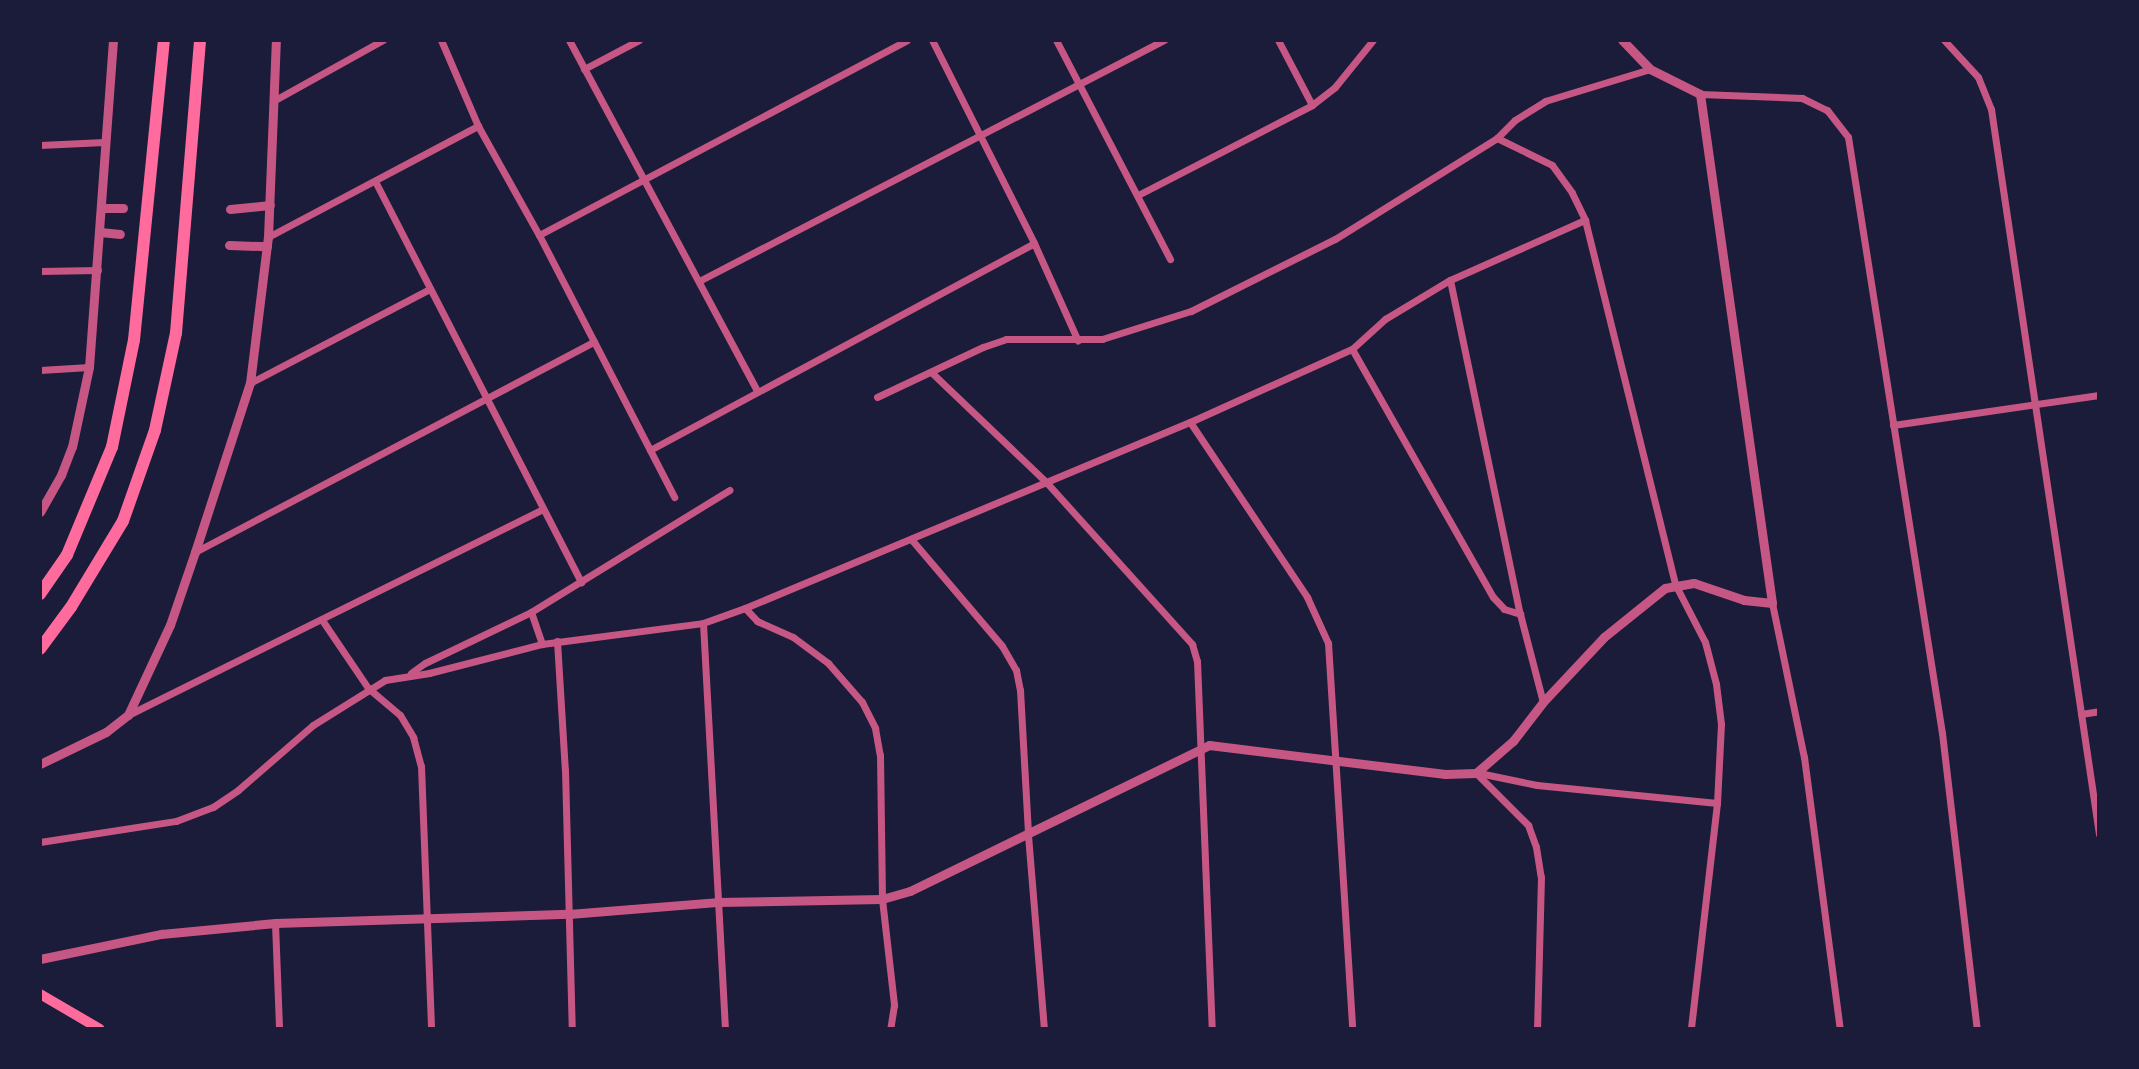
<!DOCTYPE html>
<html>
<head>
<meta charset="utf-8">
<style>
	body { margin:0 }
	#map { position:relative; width:2139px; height:1069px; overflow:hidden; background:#1b1b3a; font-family:Rubik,sans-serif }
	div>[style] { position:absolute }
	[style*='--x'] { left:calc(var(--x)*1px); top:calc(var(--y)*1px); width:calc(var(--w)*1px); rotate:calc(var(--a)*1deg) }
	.minor>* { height:7px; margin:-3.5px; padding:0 3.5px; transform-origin:3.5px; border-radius:3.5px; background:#c65784 }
	.tertiary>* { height:9px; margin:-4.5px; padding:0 4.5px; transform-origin:4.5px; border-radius:4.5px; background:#c65784 }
	.secondary>* { height:10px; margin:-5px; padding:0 5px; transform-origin:5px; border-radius:5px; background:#ff6b9d }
	.trunk>* { height:12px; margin:-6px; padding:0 6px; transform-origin:6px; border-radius:6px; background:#ff6b9d }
	span { translate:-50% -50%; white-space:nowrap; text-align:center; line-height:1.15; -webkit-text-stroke:6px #1b1b3a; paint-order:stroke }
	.frame { position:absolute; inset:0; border:42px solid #1b1b3a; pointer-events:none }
</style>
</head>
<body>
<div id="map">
	<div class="minor">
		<div style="--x:441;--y:40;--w:94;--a:66.7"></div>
		<div style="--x:478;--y:126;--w:125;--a:60.8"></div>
		<div style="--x:539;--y:235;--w:295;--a:62.7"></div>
		<div style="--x:569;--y:40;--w:398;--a:61.8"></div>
		<div style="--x:932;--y:40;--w:227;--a:63.3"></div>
		<div style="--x:1034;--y:243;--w:107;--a:65.8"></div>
		<div style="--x:1056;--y:40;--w:247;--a:62.5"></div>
		<div style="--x:1278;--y:40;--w:73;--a:62.4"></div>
		<div style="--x:1944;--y:40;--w:50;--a:47.4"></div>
		<div style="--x:1978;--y:77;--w:35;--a:68"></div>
		<div style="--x:1991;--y:109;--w:733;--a:81.53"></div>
		<div style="--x:584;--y:69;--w:62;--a:-27.8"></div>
		<div style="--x:1700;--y:94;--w:102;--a:2.2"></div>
		<div style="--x:1802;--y:98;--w:28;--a:26"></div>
		<div style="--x:1827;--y:110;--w:34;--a:52"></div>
		<div style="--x:1848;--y:137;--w:603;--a:81.04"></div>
		<div style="--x:1942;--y:733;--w:298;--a:83.3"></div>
		<div style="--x:275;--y:100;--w:124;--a:-29.1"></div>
		<div style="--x:1497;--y:138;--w:61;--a:26.1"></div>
		<div style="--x:1552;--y:165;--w:34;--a:54"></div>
		<div style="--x:1572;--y:193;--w:30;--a:64"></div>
		<div style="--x:1585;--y:220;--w:375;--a:76.1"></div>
		<div style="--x:1675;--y:584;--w:65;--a:62.7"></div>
		<div style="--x:1705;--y:642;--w:43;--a:75.3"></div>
		<div style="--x:1716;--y:684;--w:40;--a:82.9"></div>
		<div style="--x:1721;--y:724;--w:79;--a:92.9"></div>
		<div style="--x:1717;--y:803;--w:227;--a:96.6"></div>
		<div style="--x:40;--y:145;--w:64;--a:-2.7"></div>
		<div style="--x:376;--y:183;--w:449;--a:62.8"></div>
		<div style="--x:1138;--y:195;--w:196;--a:-27.3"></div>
		<div style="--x:1312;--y:105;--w:29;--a:-38"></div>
		<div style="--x:1335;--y:87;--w:60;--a:-51"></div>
		<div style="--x:539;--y:235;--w:416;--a:-27.9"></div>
		<div style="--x:268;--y:237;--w:238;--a:-27.9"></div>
		<div style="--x:40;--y:271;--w:58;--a:-1"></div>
		<div style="--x:1450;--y:280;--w:341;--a:78.2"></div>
		<div style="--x:1520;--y:614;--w:91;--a:75.4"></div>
		<div style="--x:699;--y:281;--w:524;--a:-27.4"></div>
		<div style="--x:1352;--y:349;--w:285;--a:60.4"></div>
		<div style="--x:1493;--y:597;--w:16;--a:47"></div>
		<div style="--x:1504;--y:609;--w:17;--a:17"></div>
		<div style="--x:40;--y:370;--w:49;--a:-3.5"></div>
		<div style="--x:931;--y:372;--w:161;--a:43.7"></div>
		<div style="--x:1047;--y:483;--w:217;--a:48"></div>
		<div style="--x:1192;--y:644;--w:18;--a:74"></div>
		<div style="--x:1197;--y:661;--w:368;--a:87.7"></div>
		<div style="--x:250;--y:383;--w:203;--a:-27.6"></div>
		<div style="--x:877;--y:397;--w:117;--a:-25.3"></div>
		<div style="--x:983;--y:347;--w:24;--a:-19"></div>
		<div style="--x:1006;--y:339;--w:96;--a:0"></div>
		<div style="--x:1102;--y:339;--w:93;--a:-17.5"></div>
		<div style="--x:1191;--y:311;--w:161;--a:-26.6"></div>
		<div style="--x:1335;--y:239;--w:191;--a:-31.9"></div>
		<div style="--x:1497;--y:138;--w:25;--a:-45"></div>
		<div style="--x:1515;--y:120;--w:36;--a:-32"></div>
		<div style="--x:1545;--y:101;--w:110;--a:-16.9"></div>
		<div style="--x:1190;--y:422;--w:211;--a:56.2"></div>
		<div style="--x:1307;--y:597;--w:51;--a:65.5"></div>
		<div style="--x:1328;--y:643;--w:387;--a:86.4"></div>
		<div style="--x:1893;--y:425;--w:208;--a:-8.3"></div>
		<div style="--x:650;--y:450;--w:436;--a:-28.3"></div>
		<div style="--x:911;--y:539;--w:140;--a:49.6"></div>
		<div style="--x:1002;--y:646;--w:28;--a:60"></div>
		<div style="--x:1016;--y:670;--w:20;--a:79"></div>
		<div style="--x:1020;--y:690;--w:145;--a:86.8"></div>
		<div style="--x:1028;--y:835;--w:195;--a:85.3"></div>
		<div style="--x:195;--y:552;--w:451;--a:-27.8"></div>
		<div style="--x:1772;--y:603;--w:157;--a:78.3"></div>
		<div style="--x:1804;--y:757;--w:274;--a:82.5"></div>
		<div style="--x:745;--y:608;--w:18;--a:47"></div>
		<div style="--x:757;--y:621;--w:39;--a:24"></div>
		<div style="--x:793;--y:637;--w:44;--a:36.6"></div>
		<div style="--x:828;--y:663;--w:52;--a:48.9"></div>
		<div style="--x:862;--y:702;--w:29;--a:63"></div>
		<div style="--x:875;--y:728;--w:27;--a:80"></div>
		<div style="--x:880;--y:755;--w:144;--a:89.2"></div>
		<div style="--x:882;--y:899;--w:107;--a:83.5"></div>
		<div style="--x:894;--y:1005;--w:24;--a:99"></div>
		<div style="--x:531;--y:612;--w:34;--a:71"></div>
		<div style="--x:322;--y:620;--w:82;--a:55.9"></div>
		<div style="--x:368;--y:688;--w:42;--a:40.2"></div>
		<div style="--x:400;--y:715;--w:26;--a:59"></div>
		<div style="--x:413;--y:737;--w:30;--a:75"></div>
		<div style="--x:421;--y:766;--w:263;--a:87.8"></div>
		<div style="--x:703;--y:623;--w:407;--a:86.9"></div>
		<div style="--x:557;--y:641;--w:129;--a:86.5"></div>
		<div style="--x:565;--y:770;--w:259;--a:88.5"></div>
		<div style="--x:411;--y:673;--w:17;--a:-36"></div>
		<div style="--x:425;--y:663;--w:118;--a:-25.7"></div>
		<div style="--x:531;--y:612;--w:233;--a:-31.6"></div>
		<div style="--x:2081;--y:714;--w:18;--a:-9"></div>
		<div style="--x:128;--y:715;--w:463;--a:-26.4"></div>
		<div style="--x:1476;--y:773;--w:74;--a:45"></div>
		<div style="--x:1528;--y:825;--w:23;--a:70"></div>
		<div style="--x:1536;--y:847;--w:30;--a:81"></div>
		<div style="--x:1541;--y:877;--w:152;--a:91.5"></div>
		<div style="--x:1479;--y:773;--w:59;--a:11.7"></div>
		<div style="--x:1537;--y:785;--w:181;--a:5.7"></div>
		<div style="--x:40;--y:842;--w:138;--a:-8.8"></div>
		<div style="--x:176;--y:821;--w:40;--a:-21"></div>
		<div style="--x:213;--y:807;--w:30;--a:-34"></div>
		<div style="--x:238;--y:790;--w:99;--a:-40.9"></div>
		<div style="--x:313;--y:725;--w:85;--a:-32"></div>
		<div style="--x:385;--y:680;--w:45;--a:-9"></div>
		<div style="--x:429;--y:673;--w:117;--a:-14.4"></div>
		<div style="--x:542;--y:644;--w:162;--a:-7.4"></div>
		<div style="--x:703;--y:623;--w:45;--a:-19.7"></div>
		<div style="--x:745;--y:608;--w:482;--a:-22.7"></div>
		<div style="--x:1190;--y:422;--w:178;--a:-24.3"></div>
		<div style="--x:1352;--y:349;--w:45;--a:-42.3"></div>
		<div style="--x:1385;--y:319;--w:76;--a:-31"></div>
		<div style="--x:1450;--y:280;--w:148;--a:-24"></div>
		<div style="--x:275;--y:923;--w:106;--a:87.8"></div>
	</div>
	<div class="tertiary">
		<div style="--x:101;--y:208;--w:22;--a:0"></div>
		<div style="--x:230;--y:209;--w:40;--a:-5.7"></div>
		<div style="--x:100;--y:232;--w:20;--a:6"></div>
		<div style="--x:229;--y:245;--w:38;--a:2"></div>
		<div style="--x:40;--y:512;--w:43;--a:-60.4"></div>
		<div style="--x:61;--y:475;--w:30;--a:-69"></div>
		<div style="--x:72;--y:447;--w:82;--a:-78"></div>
		<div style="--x:89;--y:367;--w:328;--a:-85.8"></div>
		<div style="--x:40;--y:764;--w:73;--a:-25.9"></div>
		<div style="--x:106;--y:732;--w:28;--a:-38"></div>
		<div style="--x:128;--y:715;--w:99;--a:-65"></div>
		<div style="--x:170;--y:625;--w:77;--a:-71.1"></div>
		<div style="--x:195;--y:552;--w:178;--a:-72"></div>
		<div style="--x:250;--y:383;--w:147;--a:-83"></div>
		<div style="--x:268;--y:237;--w:197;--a:-87.7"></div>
		<div style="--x:40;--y:959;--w:124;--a:-11.7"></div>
		<div style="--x:161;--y:934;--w:115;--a:-5.5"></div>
		<div style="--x:275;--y:923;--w:294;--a:-1.8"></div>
		<div style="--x:569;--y:914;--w:148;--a:-4.6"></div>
		<div style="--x:717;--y:902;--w:165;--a:-1"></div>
		<div style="--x:882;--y:899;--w:29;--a:-16"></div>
		<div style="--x:910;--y:891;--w:333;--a:-26"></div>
		<div style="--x:1209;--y:745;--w:238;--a:7"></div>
		<div style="--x:1445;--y:774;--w:31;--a:-2"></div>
		<div style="--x:1476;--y:773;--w:49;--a:-40.9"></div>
		<div style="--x:1513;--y:741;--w:49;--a:-52.4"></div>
		<div style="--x:1543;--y:702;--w:89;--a:-46.8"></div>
		<div style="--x:1604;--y:637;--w:78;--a:-38.8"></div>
		<div style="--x:1665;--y:588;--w:29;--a:-10"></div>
		<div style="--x:1694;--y:583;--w:53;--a:18.8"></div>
		<div style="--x:1744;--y:600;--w:28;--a:6"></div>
		<div style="--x:1772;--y:603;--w:514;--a:-98.05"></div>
		<div style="--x:1700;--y:94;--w:56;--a:-153.4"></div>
		<div style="--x:1650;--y:69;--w:40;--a:-134"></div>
	</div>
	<div class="secondary">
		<div style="--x:40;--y:994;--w:69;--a:30.3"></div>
	</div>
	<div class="trunk">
		<div style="--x:40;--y:594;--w:47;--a:-55.3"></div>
		<div style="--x:67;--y:555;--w:117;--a:-67.4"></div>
		<div style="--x:112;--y:447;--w:109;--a:-78.4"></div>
		<div style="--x:134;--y:340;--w:301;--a:-84.3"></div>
		<div style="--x:40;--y:649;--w:52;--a:-53.6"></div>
		<div style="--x:71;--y:607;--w:100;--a:-58.8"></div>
		<div style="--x:123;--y:521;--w:96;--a:-70.6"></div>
		<div style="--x:155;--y:430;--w:99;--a:-77.8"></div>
		<div style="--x:176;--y:333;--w:294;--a:-85.3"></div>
	</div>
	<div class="frame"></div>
</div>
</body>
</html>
